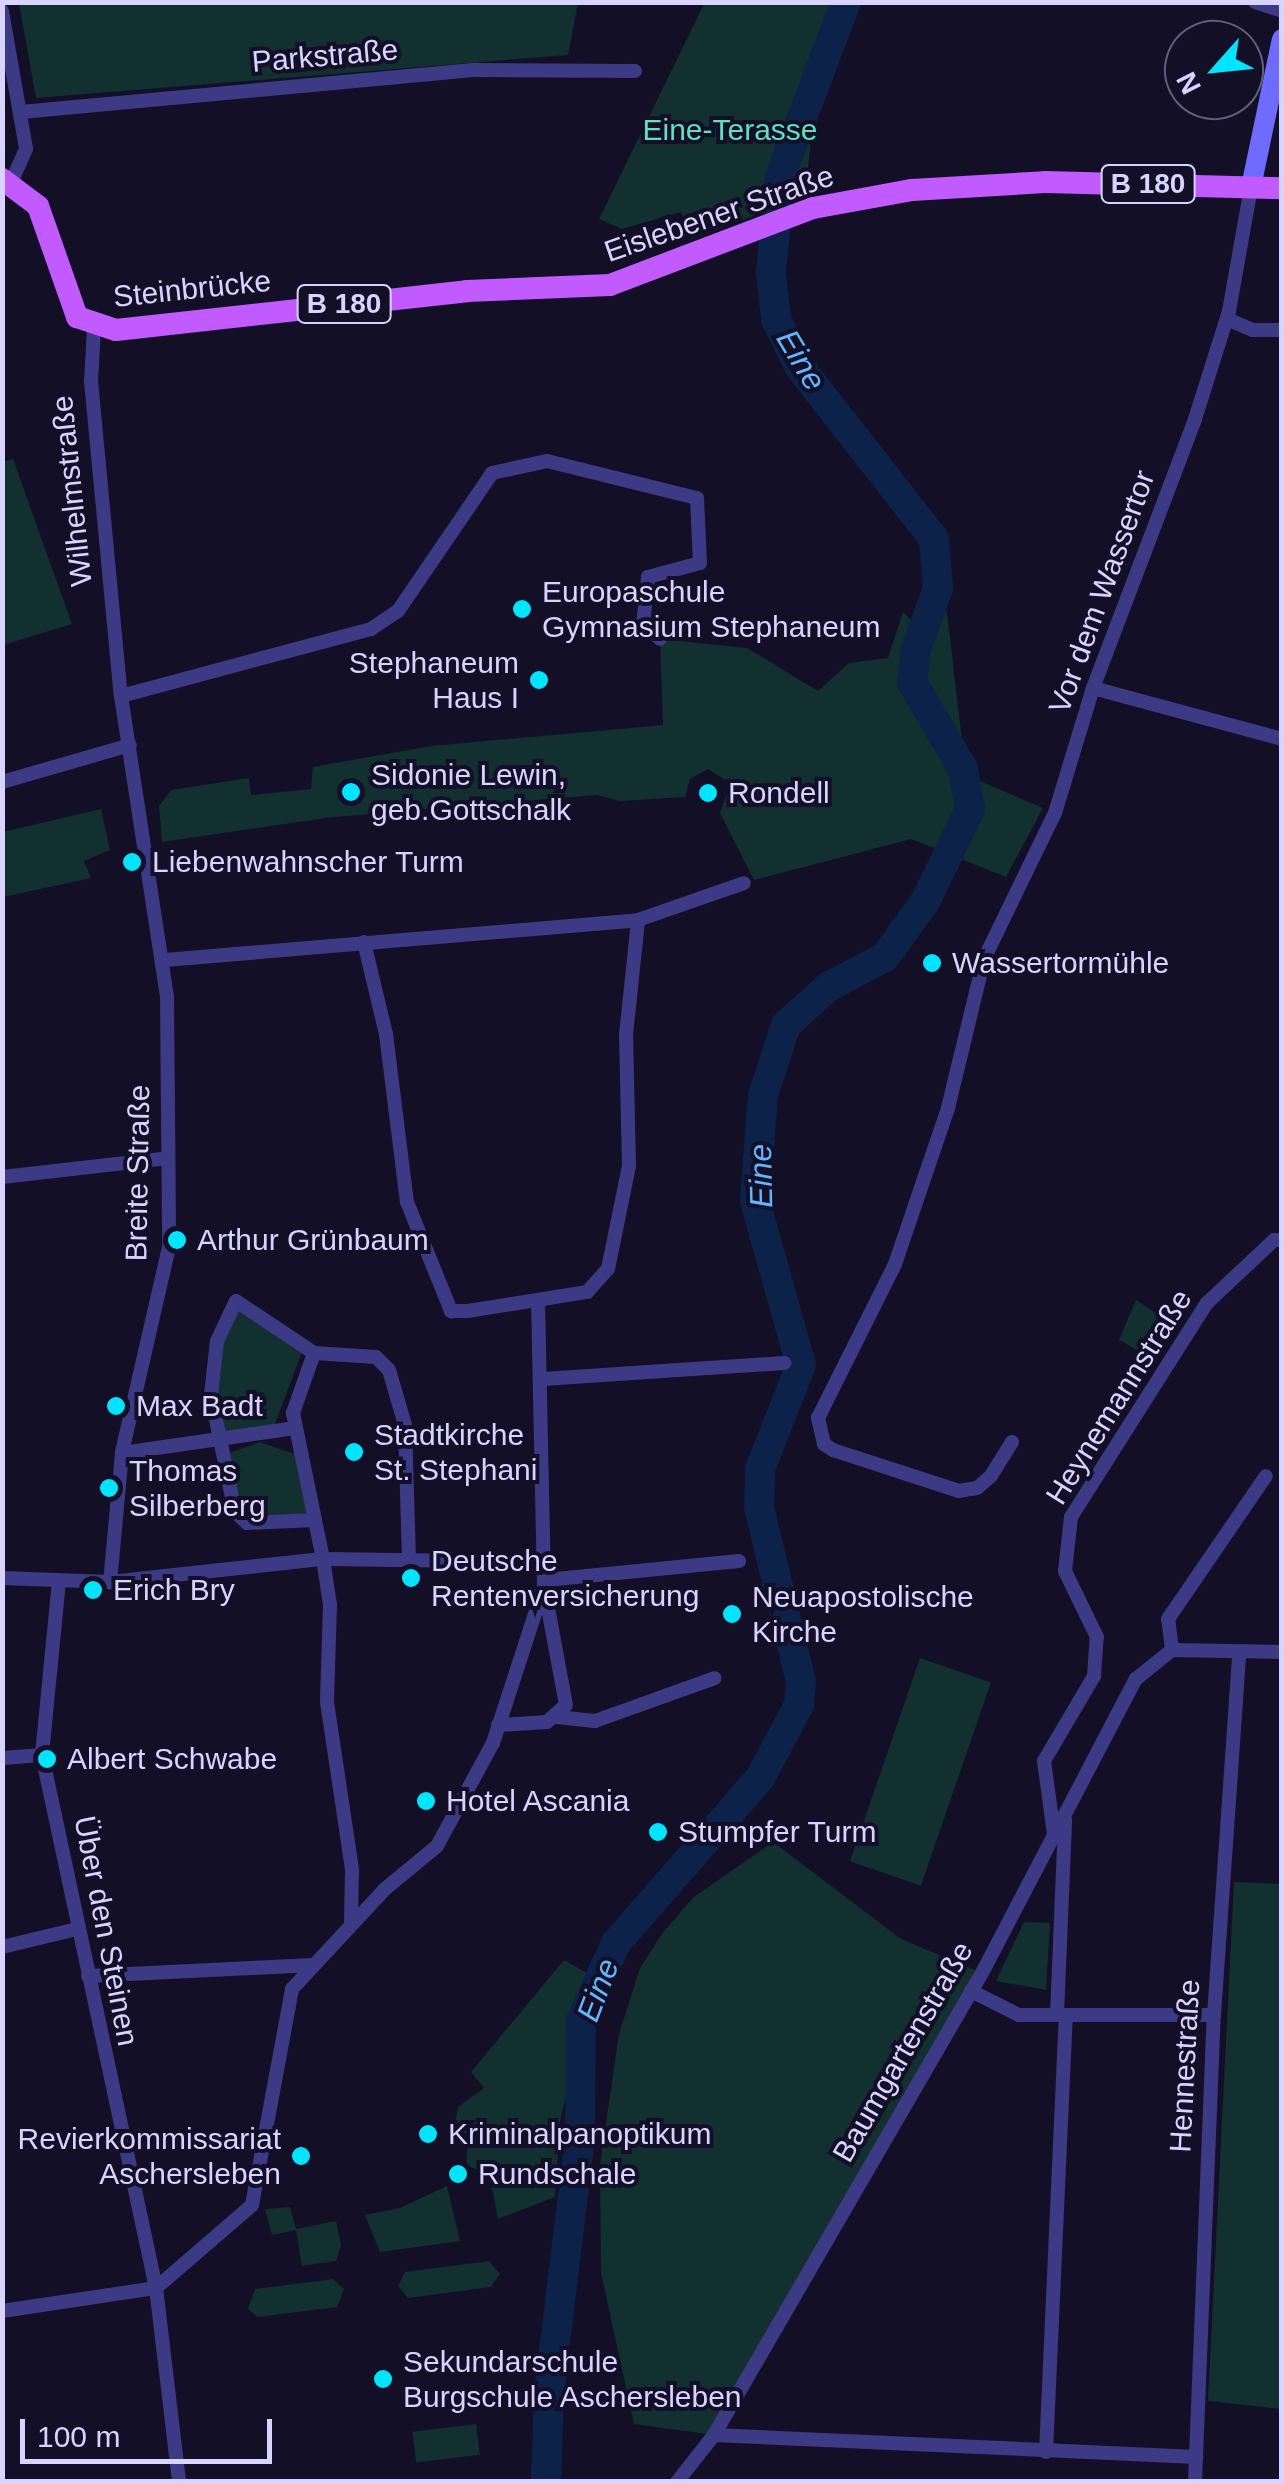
<!DOCTYPE html>
<html>
<head>
<meta charset="utf-8">
<style>
	body { margin:0 }
	#map { position:relative; width:1284px; height:2484px; overflow:hidden; background:#130f26; font-family:Arial,sans-serif }
	div>[style] { position:absolute }
	[style*='--x'] { left:calc(var(--x)*1px); top:calc(var(--y)*1px); width:calc(var(--w)*1px); rotate:calc(var(--a)*1deg) }
	.green>* { inset:0; background:#12302f; transform-origin:0 0 }
	.river>* { height:30px; margin:-15px; padding:0 15px; transform-origin:15px; border-radius:15px; background:#0c2248 }
	.street>* { height:14px; margin:-7px; padding:0 7px; transform-origin:7px; border-radius:7px; background:#3d3a85 }
	.secondary>* { height:20px; margin:-10px; padding:0 10px; transform-origin:10px; border-radius:10px; background:#6f6bff }
	.primary>* { height:22px; margin:-11px; padding:0 11px; transform-origin:11px; border-radius:11px; background:#c25bff }
	.dots>* { width:28px; height:28px; translate:-50% -50%; box-sizing:border-box; border:5px solid #130f26; border-radius:50% }
	span { translate:-50% -50%; white-space:nowrap; text-align:center; line-height:1.15; -webkit-text-stroke:8px #130f26; paint-order:stroke }
	.shield-label span { padding:2px 8px; background:#130f26; border:2px solid; border-radius:8px; -webkit-text-stroke-width:0 }
	.shield-label { font-size:28px; color:#d9d4ff; font-weight:700 }
	.street-label { font-size:30px; color:#d9d4ff }
	.park-label { font-size:30px; color:#5fe0c0 }
	.poi-label { font-size:30px; color:#d9d4ff }
	.left { translate:0 -50%; text-align:left }
	.right { translate:-100% -50%; text-align:right }
	.water-label { font-size:32px; color:#62b6ff; font-style:italic }
	.frame { position:absolute; inset:0; border:5px solid #d9d4ff; pointer-events:none }
	.north { position:absolute; left:1164px; top:20px; width:100px; height:100px; box-sizing:border-box; background:#130f26; border:2px solid #625e7d; border-radius:50%; rotate:243deg; font-size:28px; font-weight:700; line-height:40px; text-align:center; color:#d9d4ff }
	.north::after { content:''; display:block; margin:auto; width:35px; height:45px; background:#00e5ff; clip-path:polygon(50% 0,100% 100%,50% 72%,0 100%) }
	.scale { position:absolute; left:20px; top:2419px; width:252px; height:45px; box-sizing:border-box; border:5px solid #d9d4ff; border-top:0; padding-left:12px; font-size:30px; line-height:35px; white-space:nowrap; color:#d9d4ff; -webkit-text-stroke:8px #130f26; paint-order:stroke }
</style>
</head>
<body>
<div id="map">
	<div class="green">
		<div style="clip-path:polygon(705px 2px,842px 3px,816px 91px,805px 197px,691px 239px,681px 212px,622px 229px,599px 219px)"></div>
		<div style="clip-path:polygon(19px 3px,19px 2px,578px 3px,568px 55px,36px 98px)"></div>
		<div style="clip-path:polygon(13px 459px,72px 624px,3px 645px,3px 462px)"></div>
		<div style="clip-path:polygon(903px 612px,910px 619px,947px 612px,964px 758px,975px 779px,1043px 808px,1006px 877px,911px 839px,754px 880px,720px 813px,730px 783px,708px 769px,690px 779px,685px 797px,620px 801px,597px 795px,333px 817px,162px 842px,159px 806px,171px 790px,249px 778px,251px 795px,311px 789px,313px 767px,431px 746px,663px 725px,660px 639px,747px 648px,818px 691px,849px 663px,888px 658px)"></div>
		<div style="clip-path:polygon(101px 809px,110px 850px,84px 861px,91px 878px,3px 897px,3px 832px)"></div>
		<div style="clip-path:polygon(1136px 1300px,1166px 1320px,1148px 1356px,1119px 1340px)"></div>
		<div style="clip-path:polygon(238px 1309px,302px 1352px,275px 1424px,222px 1436px,216px 1406px,220px 1343px)"></div>
		<div style="clip-path:polygon(260px 1442px,297px 1455px,309px 1513px,248px 1518px,239px 1511px,226px 1454px)"></div>
		<div style="left:920px;top:1658px;width:75px;height:215px;rotate:19deg"></div>
		<div style="clip-path:polygon(773px 1842px,901px 1939px,982px 1973px,714px 2435px,634px 2424px,601px 2273px,600px 2165px,619px 2034px,640px 1968px,664px 1931px,694px 1897px)"></div>
		<div style="clip-path:polygon(1234px 1882px,1281px 1884px,1281px 2409px,1208px 2401px)"></div>
		<div style="clip-path:polygon(1024px 1922px,1050px 1923px,1046px 1990px,996px 1981px)"></div>
		<div style="clip-path:polygon(564px 1960px,594px 1977px,560px 2121px,555px 2197px,498px 2219px,489px 2173px,466px 2166px,468px 2135px,454px 2129px,458px 2107px,484px 2088px,471px 2072px)"></div>
		<div style="clip-path:polygon(447px 2186px,460px 2241px,380px 2252px,365px 2215px,400px 2208px)"></div>
		<div style="clip-path:polygon(290px 2207px,296px 2229px,336px 2221px,341px 2245px,336px 2261px,302px 2266px,296px 2230px,272px 2235px,265px 2209px)"></div>
		<div style="clip-path:polygon(489px 2261px,500px 2274px,491px 2287px,408px 2298px,398px 2286px,405px 2272px)"></div>
		<div style="clip-path:polygon(333px 2279px,344px 2289px,337px 2307px,258px 2317px,248px 2309px,255px 2289px)"></div>
		<div style="left:476px;top:2424px;width:31px;height:64px;rotate:83deg"></div>
	</div>
	<div class="river">
		<div style="--x:546;--y:2482;--w:89;--a:-88.1"></div>
		<div style="--x:549;--y:2393;--w:258;--a:-83.1"></div>
		<div style="--x:580;--y:2137;--w:116;--a:-89.5"></div>
		<div style="--x:581;--y:2021;--w:85;--a:-65.8"></div>
		<div style="--x:616;--y:1943;--w:219;--a:-48.9"></div>
		<div style="--x:760;--y:1778;--w:83;--a:-61.9"></div>
		<div style="--x:799;--y:1705;--w:23;--a:-85"></div>
		<div style="--x:801;--y:1682;--w:180;--a:-103.5"></div>
		<div style="--x:759;--y:1507;--w:38;--a:-88"></div>
		<div style="--x:760;--y:1469;--w:112;--a:-68.5"></div>
		<div style="--x:801;--y:1365;--w:170;--a:-105.7"></div>
		<div style="--x:755;--y:1201;--w:106;--a:-85.7"></div>
		<div style="--x:763;--y:1095;--w:74;--a:-71.8"></div>
		<div style="--x:786;--y:1025;--w:57;--a:-42.1"></div>
		<div style="--x:828;--y:987;--w:64;--a:-27.8"></div>
		<div style="--x:885;--y:957;--w:70;--a:-54.3"></div>
		<div style="--x:926;--y:900;--w:101;--a:-64.2"></div>
		<div style="--x:970;--y:809;--w:41;--a:-99.9"></div>
		<div style="--x:963;--y:769;--w:101;--a:-120.4"></div>
		<div style="--x:912;--y:682;--w:34;--a:-83"></div>
		<div style="--x:916;--y:648;--w:63;--a:-69.6"></div>
		<div style="--x:938;--y:589;--w:50;--a:-94.6"></div>
		<div style="--x:934;--y:539;--w:219;--a:-128"></div>
		<div style="--x:799;--y:366;--w:52;--a:-116.1"></div>
		<div style="--x:776;--y:319;--w:47;--a:-96.1"></div>
		<div style="--x:771;--y:272;--w:96;--a:-84.6"></div>
		<div style="--x:780;--y:176;--w:186;--a:-69.2"></div>
	</div>
	<div class="street">
		<div style="--x:1255;--y:2;--w:28;--a:18"></div>
		<div style="--x:2;--y:11;--w:140;--a:80.1"></div>
		<div style="--x:26;--y:149;--w:37;--a:114"></div>
		<div style="--x:21;--y:112;--w:457;--a:-5.3"></div>
		<div style="--x:476;--y:70;--w:159;--a:0.4"></div>
		<div style="--x:1227;--y:319;--w:28;--a:23"></div>
		<div style="--x:1253;--y:330;--w:29;--a:0"></div>
		<div style="--x:94;--y:328;--w:53;--a:93.2"></div>
		<div style="--x:91;--y:381;--w:316;--a:84.6"></div>
		<div style="--x:121;--y:696;--w:305;--a:81.3"></div>
		<div style="--x:167;--y:998;--w:249;--a:89.5"></div>
		<div style="--x:169;--y:1247;--w:211;--a:102.9"></div>
		<div style="--x:122;--y:1453;--w:130;--a:95.3"></div>
		<div style="--x:1093;--y:688;--w:196;--a:15.1"></div>
		<div style="--x:121;--y:696;--w:259;--a:-15"></div>
		<div style="--x:371;--y:629;--w:32;--a:-34"></div>
		<div style="--x:398;--y:611;--w:167;--a:-55.7"></div>
		<div style="--x:492;--y:473;--w:56;--a:-12.3"></div>
		<div style="--x:547;--y:461;--w:154;--a:13.9"></div>
		<div style="--x:697;--y:498;--w:65;--a:87.4"></div>
		<div style="--x:700;--y:563;--w:54;--a:164.9"></div>
		<div style="--x:648;--y:577;--w:48;--a:95.9"></div>
		<div style="--x:643;--y:625;--w:22;--a:39"></div>
		<div style="--x:2;--y:782;--w:133;--a:-16.1"></div>
		<div style="--x:364;--y:942;--w:95;--a:76.6"></div>
		<div style="--x:386;--y:1034;--w:169;--a:82.9"></div>
		<div style="--x:407;--y:1202;--w:118;--a:68"></div>
		<div style="--x:451;--y:1311;--w:17;--a:0"></div>
		<div style="--x:468;--y:1311;--w:121;--a:-9.1"></div>
		<div style="--x:587;--y:1292;--w:31;--a:-48"></div>
		<div style="--x:608;--y:1269;--w:105;--a:-78.5"></div>
		<div style="--x:629;--y:1166;--w:131;--a:-91.3"></div>
		<div style="--x:626;--y:1035;--w:116;--a:-84"></div>
		<div style="--x:165;--y:960;--w:475;--a:-4.8"></div>
		<div style="--x:638;--y:920;--w:112;--a:-19.2"></div>
		<div style="--x:2;--y:1177;--w:167;--a:-6.5"></div>
		<div style="--x:314;--y:1353;--w:62;--a:3.7"></div>
		<div style="--x:376;--y:1357;--w:18;--a:45"></div>
		<div style="--x:389;--y:1370;--w:57;--a:73.8"></div>
		<div style="--x:405;--y:1425;--w:135;--a:88.3"></div>
		<div style="--x:543;--y:1379;--w:242;--a:-3.8"></div>
		<div style="--x:1012;--y:1442;--w:40;--a:122"></div>
		<div style="--x:991;--y:1476;--w:18;--a:139"></div>
		<div style="--x:977;--y:1488;--w:18;--a:171"></div>
		<div style="--x:959;--y:1491;--w:133;--a:-162"></div>
		<div style="--x:833;--y:1450;--w:11;--a:-146"></div>
		<div style="--x:824;--y:1444;--w:27;--a:-103"></div>
		<div style="--x:818;--y:1418;--w:172;--a:-63.4"></div>
		<div style="--x:895;--y:1264;--w:165;--a:-71.2"></div>
		<div style="--x:948;--y:1108;--w:153;--a:-76.4"></div>
		<div style="--x:984;--y:959;--w:162;--a:-64.1"></div>
		<div style="--x:1055;--y:813;--w:131;--a:-73.1"></div>
		<div style="--x:1093;--y:688;--w:288;--a:-69.2"></div>
		<div style="--x:1195;--y:419;--w:113;--a:-72.5"></div>
		<div style="--x:1229;--y:311;--w:126;--a:-79.9"></div>
		<div style="--x:122;--y:1453;--w:175;--a:-8.2"></div>
		<div style="--x:315;--y:1520;--w:68;--a:177.5"></div>
		<div style="--x:247;--y:1523;--w:16;--a:-137"></div>
		<div style="--x:235;--y:1512;--w:119;--a:-101.6"></div>
		<div style="--x:211;--y:1395;--w:54;--a:-83.7"></div>
		<div style="--x:217;--y:1341;--w:44;--a:-64.6"></div>
		<div style="--x:236;--y:1301;--w:94;--a:33.7"></div>
		<div style="--x:314;--y:1353;--w:64;--a:109.3"></div>
		<div style="--x:293;--y:1413;--w:149;--a:78.4"></div>
		<div style="--x:323;--y:1559;--w:47;--a:81.3"></div>
		<div style="--x:330;--y:1605;--w:97;--a:91.8"></div>
		<div style="--x:327;--y:1702;--w:170;--a:81.5"></div>
		<div style="--x:352;--y:1870;--w:54;--a:91.1"></div>
		<div style="--x:2;--y:1578;--w:108;--a:2.1"></div>
		<div style="--x:110;--y:1582;--w:214;--a:-6.2"></div>
		<div style="--x:323;--y:1559;--w:221;--a:0.8"></div>
		<div style="--x:546;--y:1580;--w:194;--a:-5.6"></div>
		<div style="--x:59;--y:1581;--w:175;--a:95.6"></div>
		<div style="--x:42;--y:1755;--w:545;--a:77.93"></div>
		<div style="--x:156;--y:2288;--w:195;--a:83.2"></div>
		<div style="--x:1172;--y:1650;--w:31;--a:-97"></div>
		<div style="--x:1168;--y:1619;--w:173;--a:-55.6"></div>
		<div style="--x:1172;--y:1650;--w:110;--a:1"></div>
		<div style="--x:557;--y:1717;--w:38;--a:6"></div>
		<div style="--x:595;--y:1721;--w:127;--a:-19.7"></div>
		<div style="--x:498;--y:1725;--w:49;--a:-3.5"></div>
		<div style="--x:547;--y:1722;--w:25;--a:-42"></div>
		<div style="--x:566;--y:1705;--w:115;--a:-100.5"></div>
		<div style="--x:2;--y:1758;--w:40;--a:-4.3"></div>
		<div style="--x:1054;--y:1834;--w:74;--a:-97.8"></div>
		<div style="--x:1044;--y:1761;--w:99;--a:-59.5"></div>
		<div style="--x:1094;--y:1676;--w:39;--a:-86"></div>
		<div style="--x:1097;--y:1637;--w:73;--a:-115.9"></div>
		<div style="--x:1065;--y:1571;--w:54;--a:-83.7"></div>
		<div style="--x:1071;--y:1517;--w:254;--a:-57.6"></div>
		<div style="--x:1207;--y:1303;--w:92;--a:-43.2"></div>
		<div style="--x:1274;--y:1240;--w:8;--a:0"></div>
		<div style="--x:2;--y:1947;--w:77;--a:-13.5"></div>
		<div style="--x:88;--y:1976;--w:226;--a:-2.8"></div>
		<div style="--x:971;--y:1991;--w:54;--a:26.6"></div>
		<div style="--x:1019;--y:2015;--w:195;--a:0"></div>
		<div style="--x:1057;--y:2014;--w:194;--a:-87.6"></div>
		<div style="--x:2;--y:2311;--w:156;--a:-8.5"></div>
		<div style="--x:156;--y:2288;--w:127;--a:-40.8"></div>
		<div style="--x:252;--y:2205;--w:220;--a:-79.5"></div>
		<div style="--x:292;--y:1989;--w:137;--a:-47.1"></div>
		<div style="--x:385;--y:1889;--w:67;--a:-39.6"></div>
		<div style="--x:437;--y:1846;--w:117;--a:-61.5"></div>
		<div style="--x:493;--y:1743;--w:165;--a:-72"></div>
		<div style="--x:544;--y:1586;--w:284;--a:-91.2"></div>
		<div style="--x:714;--y:2435;--w:483;--a:2.6"></div>
		<div style="--x:1046;--y:2452;--w:437;--a:-87.4"></div>
		<div style="--x:677;--y:2482;--w:60;--a:-51.8"></div>
		<div style="--x:714;--y:2435;--w:534;--a:-59.88"></div>
		<div style="--x:982;--y:1973;--w:332;--a:-62.4"></div>
		<div style="--x:1136;--y:1679;--w:46;--a:-38.9"></div>
		<div style="--x:1195;--y:2482;--w:467;--a:-87.7"></div>
		<div style="--x:1214;--y:2015;--w:363;--a:-86"></div>
	</div>
	<div class="secondary">
		<div style="--x:1251;--y:187;--w:151;--a:-78.2"></div>
	</div>
	<div class="primary">
		<div style="--x:2;--y:179;--w:45;--a:36.9"></div>
		<div style="--x:38;--y:206;--w:118;--a:70.6"></div>
		<div style="--x:77;--y:317;--w:41;--a:18.4"></div>
		<div style="--x:116;--y:330;--w:353;--a:-6.3"></div>
		<div style="--x:467;--y:291;--w:143;--a:-2.4"></div>
		<div style="--x:610;--y:285;--w:217;--a:-20.8"></div>
		<div style="--x:813;--y:208;--w:101;--a:-10.3"></div>
		<div style="--x:912;--y:190;--w:133;--a:-3.4"></div>
		<div style="--x:1045;--y:182;--w:237;--a:1.5"></div>
	</div>
	<div class="dots">
		<div style="left:522px;top:609px;background:#00e5ff"></div>
		<div style="left:539px;top:680px;background:#00e5ff"></div>
		<div style="left:351px;top:792px;background:#00e5ff"></div>
		<div style="left:708px;top:793px;background:#00e5ff"></div>
		<div style="left:132px;top:862px;background:#00e5ff"></div>
		<div style="left:932px;top:963px;background:#00e5ff"></div>
		<div style="left:177px;top:1240px;background:#00e5ff"></div>
		<div style="left:116px;top:1406px;background:#00e5ff"></div>
		<div style="left:354px;top:1452px;background:#00e5ff"></div>
		<div style="left:109px;top:1488px;background:#00e5ff"></div>
		<div style="left:411px;top:1578px;background:#00e5ff"></div>
		<div style="left:93px;top:1590px;background:#00e5ff"></div>
		<div style="left:732px;top:1614px;background:#00e5ff"></div>
		<div style="left:47px;top:1759px;background:#00e5ff"></div>
		<div style="left:426px;top:1801px;background:#00e5ff"></div>
		<div style="left:658px;top:1832px;background:#00e5ff"></div>
		<div style="left:428px;top:2134px;background:#00e5ff"></div>
		<div style="left:301px;top:2156px;background:#00e5ff"></div>
		<div style="left:458px;top:2174px;background:#00e5ff"></div>
		<div style="left:383px;top:2379px;background:#00e5ff"></div>
	</div>
	<div class="shield-label">
		<span style="left:1148px;top:184px">B 180</span>
		<span style="left:344px;top:304px">B 180</span>
	</div>
	<div class="street-label">
		<span style="left:325px;top:56px;rotate:-5deg">Parkstraße</span>
		<span style="left:719px;top:214px;rotate:-19deg">Eislebener Straße</span>
		<span style="left:192px;top:289px;rotate:-6deg">Steinbrücke</span>
		<span style="left:72px;top:491px;rotate:-96deg">Wilhelmstraße</span>
		<span style="left:1102px;top:592px;rotate:-70deg">Vor dem Wassertor</span>
		<span style="left:138px;top:1173px;rotate:-89deg">Breite Straße</span>
		<span style="left:1119px;top:1397px;rotate:-58deg">Heynemannstraße</span>
		<span style="left:106px;top:1931px;rotate:79deg">Über den Steinen</span>
		<span style="left:903px;top:2052px;rotate:-60deg">Baumgartenstraße</span>
		<span style="left:1185px;top:2066px;rotate:-87deg">Hennestraße</span>
	</div>
	<div class="park-label">
		<span style="left:730px;top:130px">Eine-Terasse</span>
	</div>
	<div class="poi-label">
		<span class="left" style="left:542px;top:609px">Europaschule<br>Gymnasium Stephaneum</span>
		<span class="right" style="left:519px;top:680px">Stephaneum<br>Haus I</span>
		<span class="left" style="left:371px;top:792px">Sidonie Lewin,<br>geb.Gottschalk</span>
		<span class="left" style="left:728px;top:793px">Rondell</span>
		<span class="left" style="left:152px;top:862px">Liebenwahnscher Turm</span>
		<span class="left" style="left:952px;top:963px">Wassertormühle</span>
		<span class="left" style="left:197px;top:1240px">Arthur Grünbaum</span>
		<span class="left" style="left:136px;top:1406px">Max Badt</span>
		<span class="left" style="left:374px;top:1452px">Stadtkirche<br>St. Stephani</span>
		<span class="left" style="left:129px;top:1488px">Thomas<br>Silberberg</span>
		<span class="left" style="left:431px;top:1578px">Deutsche<br>Rentenversicherung</span>
		<span class="left" style="left:113px;top:1590px">Erich Bry</span>
		<span class="left" style="left:752px;top:1614px">Neuapostolische<br>Kirche</span>
		<span class="left" style="left:67px;top:1759px">Albert Schwabe</span>
		<span class="left" style="left:446px;top:1801px">Hotel Ascania</span>
		<span class="left" style="left:678px;top:1832px">Stumpfer Turm</span>
		<span class="left" style="left:448px;top:2134px">Kriminalpanoptikum</span>
		<span class="right" style="left:281px;top:2156px">Revierkommissariat<br>Aschersleben</span>
		<span class="left" style="left:478px;top:2174px">Rundschale</span>
		<span class="left" style="left:403px;top:2379px">Sekundarschule<br>Burgschule Aschersleben</span>
	</div>
	<div class="water-label">
		<span style="left:801px;top:360px;rotate:59deg">Eine</span>
		<span style="left:761px;top:1176px;rotate:-91deg">Eine</span>
		<span style="left:598px;top:1990px;rotate:-69deg">Eine</span>
	</div>
	<div class="frame"></div>
	<div class="north">N</div>
	<div class="scale">100 m</div>
</div>
</body>
</html>
